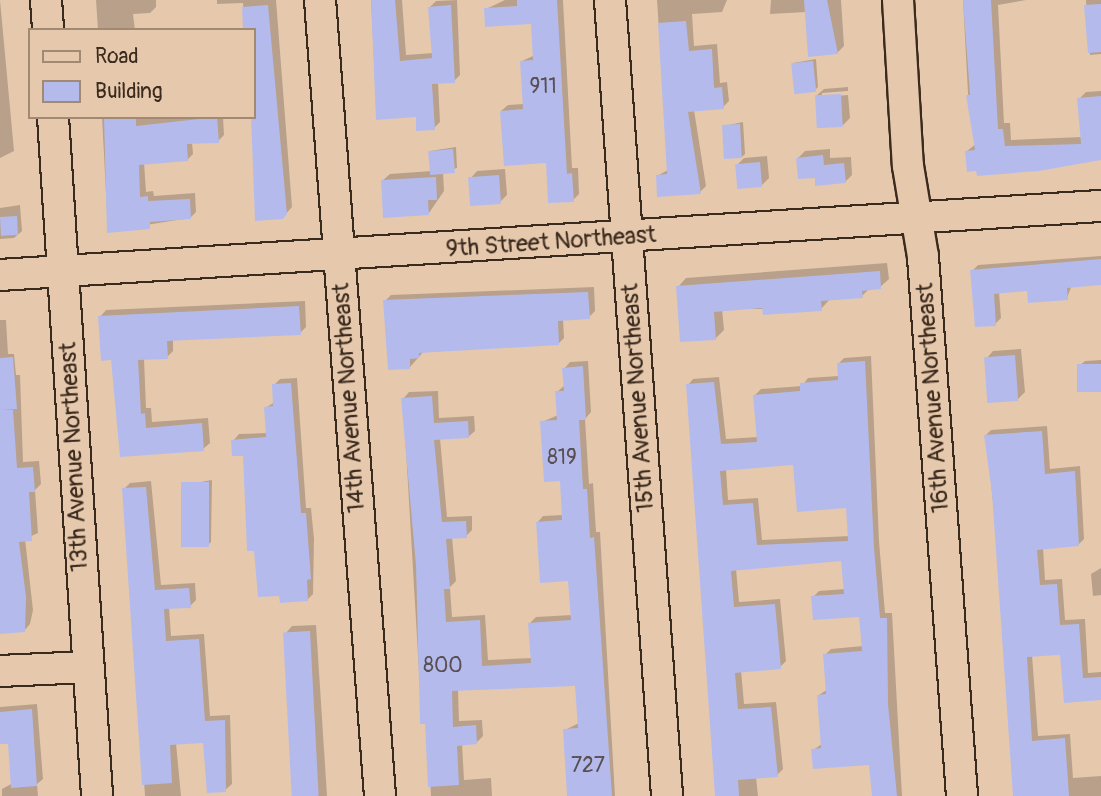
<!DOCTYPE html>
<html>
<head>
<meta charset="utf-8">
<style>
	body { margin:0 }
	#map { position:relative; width:1101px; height:796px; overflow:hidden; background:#e6c9ad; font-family:Pangolin,sans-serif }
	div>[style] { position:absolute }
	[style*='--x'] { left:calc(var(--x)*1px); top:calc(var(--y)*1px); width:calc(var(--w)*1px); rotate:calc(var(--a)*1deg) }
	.shadow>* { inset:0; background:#0003 }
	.building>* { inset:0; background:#b4bbec; transform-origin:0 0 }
	.roads { filter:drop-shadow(2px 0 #3b2a1e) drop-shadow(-2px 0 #3b2a1e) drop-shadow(0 2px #3b2a1e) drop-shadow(0 -2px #3b2a1e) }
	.minor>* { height:30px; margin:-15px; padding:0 15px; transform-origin:15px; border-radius:15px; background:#e6c9ad }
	span { translate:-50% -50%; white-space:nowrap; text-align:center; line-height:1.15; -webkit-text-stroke:5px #e6c9ad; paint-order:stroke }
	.number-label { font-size:21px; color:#594e52 }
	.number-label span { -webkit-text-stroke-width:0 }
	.street-label { font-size:24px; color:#3b2a1e }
	.legend { position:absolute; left:28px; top:28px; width:228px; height:91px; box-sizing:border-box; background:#e6c9ad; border:2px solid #a28974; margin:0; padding:9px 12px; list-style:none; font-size:21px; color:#3b2a1e }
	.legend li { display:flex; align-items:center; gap:14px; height:35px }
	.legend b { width:35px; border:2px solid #a28974 }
</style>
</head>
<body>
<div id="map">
	<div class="shadow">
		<div style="clip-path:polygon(0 0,14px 151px,0 158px)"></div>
		<div style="clip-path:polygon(96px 0,156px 0,156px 7px,150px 13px,133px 14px,135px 30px,98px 30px)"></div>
		<div style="clip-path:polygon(217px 0,276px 0,292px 207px,282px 218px,254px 117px,254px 30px,245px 30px,243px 3px,217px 4px)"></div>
		<div style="clip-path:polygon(371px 0,402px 0,406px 55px,433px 53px,430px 7px,436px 1px,457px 0,460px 75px,454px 81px,438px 82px,440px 122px,434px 128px,417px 115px,377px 118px)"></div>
		<div style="clip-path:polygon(505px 0,563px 0,572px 168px,578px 168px,579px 194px,573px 200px,547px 161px,501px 111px,508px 105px,524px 104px,522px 61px,535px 55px,533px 22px,486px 9px)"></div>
		<div style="clip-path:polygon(657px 0,727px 0,722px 12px,692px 14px,694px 46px,717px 44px,720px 83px,727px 82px,729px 101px,723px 107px,694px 110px,706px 186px,700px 192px,657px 176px,668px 170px)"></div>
		<div style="clip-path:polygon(771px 0,841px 0,844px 46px,837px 53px,806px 12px,770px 14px)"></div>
		<div style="clip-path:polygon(963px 0,1026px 0,998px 5px,1004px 123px,1010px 123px,1011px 140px,1082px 137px,1079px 99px,1086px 92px,1101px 91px,1101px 159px,967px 151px,976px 144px,969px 112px)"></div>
		<div style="clip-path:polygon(1086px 0,1101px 0,1101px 54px,1090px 55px)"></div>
		<div style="clip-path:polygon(816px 59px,818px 87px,815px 90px,793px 63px)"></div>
		<div style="clip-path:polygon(848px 87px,848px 91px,822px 93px,822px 97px,848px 95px,850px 118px,843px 125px,816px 96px,824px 89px)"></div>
		<div style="clip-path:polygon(102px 117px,223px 117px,224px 135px,218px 141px,192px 142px,193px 154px,187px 160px,144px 162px,146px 192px,153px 191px,154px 196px,195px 193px,196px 212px,190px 218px,108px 231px)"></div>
		<div style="clip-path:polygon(743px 122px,745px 154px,742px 157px,724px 126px)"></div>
		<div style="clip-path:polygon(456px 147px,457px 168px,443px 172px,444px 191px,429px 213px,382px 181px,390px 174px,432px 171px,430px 151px)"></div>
		<div style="clip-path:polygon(830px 149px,830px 158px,851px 157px,852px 175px,845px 182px,816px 176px,798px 158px,805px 151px)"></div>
		<div style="clip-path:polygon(767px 156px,769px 178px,762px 185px,737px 165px,744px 158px)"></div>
		<div style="clip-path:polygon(505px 169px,507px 195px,500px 202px,470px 179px,477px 171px)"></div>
		<div style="clip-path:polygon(20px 205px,22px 231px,14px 238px,0 239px,0 208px)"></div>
		<div style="clip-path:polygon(1101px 256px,1101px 283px,1072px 285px,1067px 298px,1029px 290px,999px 292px,1001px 318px,995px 324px,972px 271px,978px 265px)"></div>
		<div style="clip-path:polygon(887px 263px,889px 279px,880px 287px,870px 288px,862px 296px,830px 299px,821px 309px,722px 309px,724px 330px,716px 338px,678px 287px,686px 278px)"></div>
		<div style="clip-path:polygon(594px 287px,595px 311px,589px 317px,563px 319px,564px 338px,558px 344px,424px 351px,410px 367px,385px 301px,391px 295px)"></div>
		<div style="clip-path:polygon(305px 301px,306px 327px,300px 333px,173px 339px,173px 351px,167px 357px,144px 358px,146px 408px,151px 408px,152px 422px,208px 418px,210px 443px,203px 449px,121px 456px,112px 358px,100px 317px,106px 310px)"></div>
		<div style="clip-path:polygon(0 320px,6px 320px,8px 354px,14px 354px,16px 375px,20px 375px,23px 462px,39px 461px,41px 484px,35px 490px,38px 533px,25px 539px,33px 610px,30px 624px,24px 631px,0 632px)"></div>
		<div style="clip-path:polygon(1021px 349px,1025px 392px,1018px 399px,986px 359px,993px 351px)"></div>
		<div style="clip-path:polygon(evenodd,871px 356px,879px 541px,885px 613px,892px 613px,902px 796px,873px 796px,871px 763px,813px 750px,822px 744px,819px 695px,828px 689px,825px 655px,831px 649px,863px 646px,861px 615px,813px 597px,819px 591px,845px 589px,843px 559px,736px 569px,739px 602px,780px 599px,786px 661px,780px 667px,741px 670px,744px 704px,776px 702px,783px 769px,777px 775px,756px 777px,758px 796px,717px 796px,688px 385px,693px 379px,719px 377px,726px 439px,758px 437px,755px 395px,761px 389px,802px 386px,808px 378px,839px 376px,839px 363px,844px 358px,871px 356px,795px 463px,847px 506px,850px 536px,762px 540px,758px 498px,728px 500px,726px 469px,795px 463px)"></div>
		<div style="clip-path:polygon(1101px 360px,1101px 390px,1079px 366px,1085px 361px)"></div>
		<div style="clip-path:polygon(588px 361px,591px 412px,585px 419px,589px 484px,593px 483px,596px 532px,600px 532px,615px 796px,580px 796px,565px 730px,579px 723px,577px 684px,458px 689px,459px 721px,482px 720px,483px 736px,476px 743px,462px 743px,464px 780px,491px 778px,492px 796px,431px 796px,427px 722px,422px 723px,403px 399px,409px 392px,438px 391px,439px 418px,474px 416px,475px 431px,468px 437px,440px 438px,447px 517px,472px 516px,472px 530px,466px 536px,452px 537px,456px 581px,450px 587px,452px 617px,485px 615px,488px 660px,532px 658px,530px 623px,536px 617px,572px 615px,570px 579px,537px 523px,543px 516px,563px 515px,561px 479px,542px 422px,558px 415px,557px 392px,565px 385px,564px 369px,570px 362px)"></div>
		<div style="clip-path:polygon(297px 378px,306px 508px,311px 508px,314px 539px,313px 594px,307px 600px,245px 454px,233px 441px,239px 434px,267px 433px,265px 408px,275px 402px,274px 385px,280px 379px)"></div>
		<div style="clip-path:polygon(1047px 426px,1050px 469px,1080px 466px,1084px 539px,1079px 544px,1043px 547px,1045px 580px,1062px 579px,1065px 620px,1085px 619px,1088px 673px,1101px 672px,1101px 700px,1062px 653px,1032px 655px,1038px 736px,1070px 734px,1073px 778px,1101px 776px,1101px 796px,1014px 796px,999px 560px,986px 435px,991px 430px)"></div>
		<div style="clip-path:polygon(212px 480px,211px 542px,208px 545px,183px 485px)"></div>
		<div style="clip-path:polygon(151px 481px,161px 585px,195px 583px,196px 600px,190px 606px,169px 607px,171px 636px,204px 634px,210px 716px,230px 715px,232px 784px,225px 790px,205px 741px,176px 743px,181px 796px,145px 796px,124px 489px,130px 483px)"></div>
		<div style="clip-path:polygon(1101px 568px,1101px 595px,1093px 596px,1091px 574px)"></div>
		<div style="clip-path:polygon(316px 625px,327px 796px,293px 796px,285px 634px,292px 626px)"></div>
		<div style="clip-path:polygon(37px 704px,43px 779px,37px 784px,38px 796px,2px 796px,2px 789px,13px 783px,10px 742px,0 733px,0 707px)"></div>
	</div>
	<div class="building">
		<div style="clip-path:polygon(371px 0,395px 0,400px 61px,432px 58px,428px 7px,451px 5px,455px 83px,432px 84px,435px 130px,416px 131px,416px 117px,376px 120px)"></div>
		<div style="clip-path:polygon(517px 0,557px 0,567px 174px,572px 173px,574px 202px,548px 203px,546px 163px,504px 166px,500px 111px,523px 109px,520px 61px,533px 60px,531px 24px,485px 27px,484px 8px,517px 6px)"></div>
		<div style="clip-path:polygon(804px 0,827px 0,838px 54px,808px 57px)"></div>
		<div style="clip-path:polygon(963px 0,991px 0,998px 129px,1003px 129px,1005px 146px,1081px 144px,1077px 98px,1101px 96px,1101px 160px,1039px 171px,977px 176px,976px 171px,967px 172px,965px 151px,975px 150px,966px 95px,970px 95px)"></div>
		<div style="clip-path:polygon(1101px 4px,1101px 52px,1088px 53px,1084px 5px)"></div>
		<div style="clip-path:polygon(268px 5px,287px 214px,283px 219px,255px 221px,251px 117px,254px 30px,243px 30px,242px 7px)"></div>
		<div style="clip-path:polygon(686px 21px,689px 51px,712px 49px,714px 88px,722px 87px,724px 109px,688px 112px,701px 194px,657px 197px,656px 175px,667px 174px,658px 23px)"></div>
		<div style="left:813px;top:61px;width:31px;height:22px;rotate:84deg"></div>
		<div style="left:841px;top:94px;width:33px;height:26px;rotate:87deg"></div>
		<div style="clip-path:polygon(104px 117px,136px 117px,136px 126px,217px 117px,219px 143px,187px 144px,188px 161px,139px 165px,140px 197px,148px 196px,148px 201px,190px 199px,191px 219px,150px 222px,150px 229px,107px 233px)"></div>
		<div style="left:740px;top:124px;width:34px;height:18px;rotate:87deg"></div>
		<div style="left:453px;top:149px;width:24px;height:25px;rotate:85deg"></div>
		<div style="clip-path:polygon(823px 155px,824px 165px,844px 163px,846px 183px,815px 186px,815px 178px,798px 179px,796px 158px)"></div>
		<div style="left:760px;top:162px;width:25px;height:25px;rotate:85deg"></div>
		<div style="left:499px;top:175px;width:29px;height:31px;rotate:86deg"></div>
		<div style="clip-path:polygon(436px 177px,437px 200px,428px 200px,429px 215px,383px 218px,381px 180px)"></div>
		<div style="left:17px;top:216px;width:19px;height:17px;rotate:87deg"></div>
		<div style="clip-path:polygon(1101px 259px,1101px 285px,1067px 288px,1068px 300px,1028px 303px,1027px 291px,994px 294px,996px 326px,975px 327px,970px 270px)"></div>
		<div style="clip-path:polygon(880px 271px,881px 289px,862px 291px,863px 298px,821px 301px,822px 311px,763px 315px,762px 308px,714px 312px,716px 340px,680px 342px,676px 286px)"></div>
		<div style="clip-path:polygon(588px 292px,590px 319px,558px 321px,559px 345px,419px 353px,419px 358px,410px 359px,410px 369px,388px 370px,383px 300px)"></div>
		<div style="clip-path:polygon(299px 306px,301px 335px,167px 341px,168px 359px,138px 360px,141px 414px,145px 413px,146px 428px,202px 423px,204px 451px,120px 457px,111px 360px,101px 361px,98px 316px)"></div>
		<div style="left:1015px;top:355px;width:46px;height:31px;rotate:86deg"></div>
		<div style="clip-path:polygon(13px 357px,17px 409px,1px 410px,13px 410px,17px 468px,33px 467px,35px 492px,29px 492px,32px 541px,19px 542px,26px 597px,25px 632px,0 634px,0 358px)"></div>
		<div style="clip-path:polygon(evenodd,865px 361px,874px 548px,880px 618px,887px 618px,888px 704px,897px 796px,872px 796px,869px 765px,813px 769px,811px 749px,821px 748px,817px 695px,826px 694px,823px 654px,862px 651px,859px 617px,813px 620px,811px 596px,844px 594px,841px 561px,731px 571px,734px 607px,775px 604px,781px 669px,735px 673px,738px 709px,771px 707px,778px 777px,738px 780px,739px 796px,715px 796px,686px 384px,714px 382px,721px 444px,757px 442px,753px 395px,800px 391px,800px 383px,838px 380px,837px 363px,865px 361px,793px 465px,797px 512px,846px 508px,848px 541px,757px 545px,753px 503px,723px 505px,720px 471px,793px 465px)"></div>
		<div style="left:1101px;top:364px;width:28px;height:24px;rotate:90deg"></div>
		<div style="clip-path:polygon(583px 366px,586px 420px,579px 420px,583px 489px,587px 489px,590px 538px,594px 537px,612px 796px,567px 796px,563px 729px,578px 728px,575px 686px,452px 691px,453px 727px,476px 725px,477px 744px,457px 746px,459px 785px,428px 787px,425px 724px,420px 724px,416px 565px,401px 398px,432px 396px,434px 423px,468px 421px,469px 438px,434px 440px,442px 522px,466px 521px,467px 538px,446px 539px,450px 589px,444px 589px,446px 622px,480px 620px,482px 666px,531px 663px,528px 623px,571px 620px,568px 581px,540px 583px,536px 522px,562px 520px,560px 481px,544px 482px,540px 421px,557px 420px,555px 391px,564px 391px,562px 368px)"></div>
		<div style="clip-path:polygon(291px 383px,301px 513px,306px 513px,311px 579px,307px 580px,308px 601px,280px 603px,279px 596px,258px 597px,254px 551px,247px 551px,243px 456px,232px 456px,231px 440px,266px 437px,264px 407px,273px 406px,272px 384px)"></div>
		<div style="clip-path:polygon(1042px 431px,1045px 474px,1075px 471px,1079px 546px,1037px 550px,1040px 585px,1057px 584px,1060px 625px,1079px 624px,1083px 678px,1101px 677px,1101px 700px,1064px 703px,1060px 655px,1027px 657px,1032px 741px,1065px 738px,1069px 796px,1013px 796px,992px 493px,984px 435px)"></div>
		<div style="left:209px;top:482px;width:65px;height:28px;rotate:90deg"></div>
		<div style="clip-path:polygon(146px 487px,155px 590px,189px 588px,191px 608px,164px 609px,166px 641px,199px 639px,205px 721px,225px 720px,226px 792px,207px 793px,203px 743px,170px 745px,172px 783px,142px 785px,122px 488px)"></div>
		<div style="left:310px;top:631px;width:165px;height:27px;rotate:87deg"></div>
		<div style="clip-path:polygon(32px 709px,37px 786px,11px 788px,8px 744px,0 744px,0 712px)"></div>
	</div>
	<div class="roads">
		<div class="minor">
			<div style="--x:46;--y:0;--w:30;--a:86"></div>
			<div style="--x:320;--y:0;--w:798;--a:85.69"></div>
			<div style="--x:610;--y:0;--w:798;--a:85.9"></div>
			<div style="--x:898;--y:0;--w:166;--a:86.6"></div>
			<div style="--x:908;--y:166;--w:92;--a:80.6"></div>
			<div style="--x:923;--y:257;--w:540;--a:85.86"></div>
			<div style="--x:53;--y:117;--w:680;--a:86.29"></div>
			<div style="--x:0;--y:275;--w:1103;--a:-3.59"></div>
			<div style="--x:0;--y:671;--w:87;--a:-2.6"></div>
		</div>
	</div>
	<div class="number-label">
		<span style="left:543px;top:87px">911</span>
		<span style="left:562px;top:458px">819</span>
		<span style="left:443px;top:666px">800</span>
		<span style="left:588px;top:766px">727</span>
	</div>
	<div class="street-label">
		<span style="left:551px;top:242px;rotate:-4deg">9th Street Northeast</span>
		<span style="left:349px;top:398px;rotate:-94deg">14th Avenue Northeast</span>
		<span style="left:638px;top:398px;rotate:-94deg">15th Avenue Northeast</span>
		<span style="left:933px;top:398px;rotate:-94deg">16th Avenue Northeast</span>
		<span style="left:74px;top:457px;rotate:-93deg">13th Avenue Northeast</span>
	</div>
	<ul class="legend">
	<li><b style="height:9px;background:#e6c9ad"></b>Road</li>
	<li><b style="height:19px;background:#b4bbec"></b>Building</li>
	</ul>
</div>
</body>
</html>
